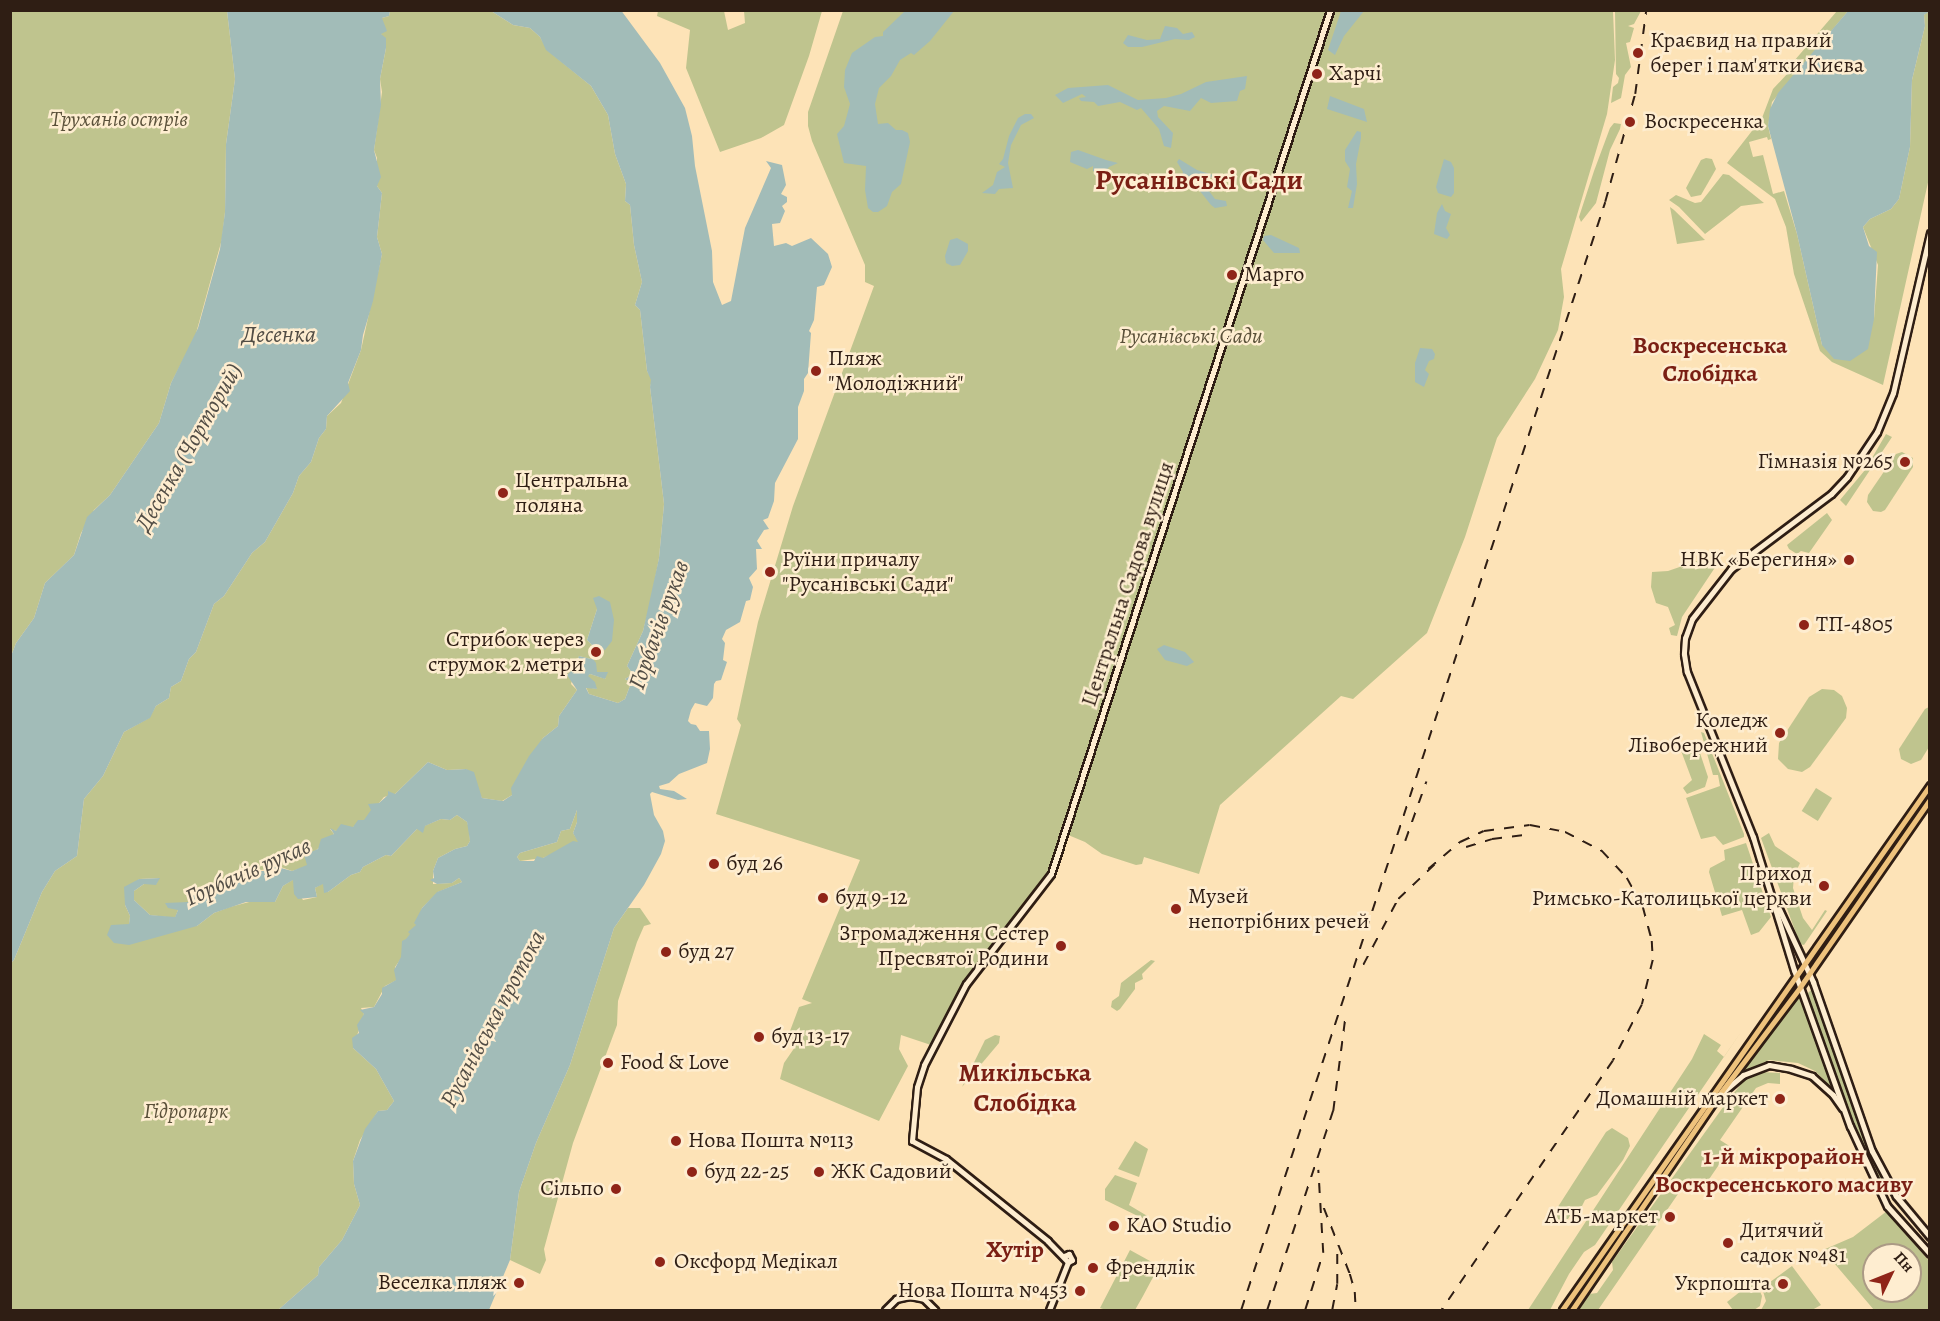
<!DOCTYPE html>
<html>
<head>
<meta charset="utf-8">
<style>
	body { margin:0 }
	#map { position:relative; width:1940px; height:1321px; overflow:hidden; background:#fde3b7; font-family:Alegreya,serif }
	div>[style] { position:absolute }
	[style*='--x'] { left:calc(var(--x)*1px); top:calc(var(--y)*1px); width:calc(var(--w)*1px); rotate:calc(var(--a)*1deg) }
	.green>* { inset:0; background:#bfc48e; transform-origin:0 0 }
	.water>* { inset:0; background:#a2bcb8 }
	.roads { filter:drop-shadow(2px 0 #2f1e14) drop-shadow(-2px 0 #2f1e14) drop-shadow(0 2px #2f1e14) drop-shadow(0 -2px #2f1e14) }
	.secondary>* { height:5px; margin:-2.5px; padding:0 2.5px; transform-origin:2.5px; border-radius:2.5px; background:#feedd0 }
	.primary>* { height:5px; margin:-2.5px; padding:0 2.5px; transform-origin:2.5px; border-radius:2.5px; background:#eec27c }
	.rail>* { height:1.5px; margin-top:-0.75px; transform-origin:0; background:repeating-linear-gradient(90deg,#2f1e14 0 10px,transparent 0 20px) }
	.dots>* { width:16px; height:16px; translate:-50% -50%; box-sizing:border-box; border:3px solid #feedd0; border-radius:50% }
	span { translate:-50% -50%; white-space:nowrap; text-align:center; line-height:1.15; -webkit-text-stroke:5px #feedd0; paint-order:stroke }
	.poi-label { font-size:22px; color:#2f1e14 }
	.left { translate:0 -50%; text-align:left }
	.right { translate:-100% -50%; text-align:right }
	.park-label { font-size:22px; color:#5a5039; font-style:italic }
	.street-label { font-size:22px; color:#2f1e14 }
	.water-label { font-size:24px; color:#524d45; font-style:italic }
	.neighbourhood-label { font-size:24px; color:#7a1f14; font-weight:700 }
	.quarter-label { font-size:26px; color:#7a1f14; font-weight:700 }
	.district-label { font-size:28px; color:#7a1f14; font-weight:700 }
	.frame { position:absolute; inset:0; border:12px solid #2f1e14; pointer-events:none }
	.north { position:absolute; left:1862px; top:1243px; width:60px; height:60px; box-sizing:border-box; background:#feedd0; border:2px solid #ab9a85; border-radius:50%; rotate:47deg; font-size:16px; font-weight:700; line-height:24px; text-align:center; color:#2f1e14 }
	.north::after { content:''; display:block; margin:auto; width:21px; height:27px; background:#8f2418; clip-path:polygon(50% 0,100% 100%,50% 72%,0 100%) }
</style>
</head>
<body>
<div id="map">
	<div class="green">
		<div style="clip-path:polygon(11px 11px,227px 11px,235px 79px,226px 144px,225px 212px,222px 239px,195px 337px,171px 383px,159px 423px,110px 495px,94px 510px,81px 533px,74px 555px,45px 583px,34px 618px,16px 643px,11px 656px)"></div>
		<div style="clip-path:polygon(390px 11px,491px 11px,513px 25px,530px 28px,540px 37px,547px 50px,591px 86px,608px 115px,615px 154px,626px 184px,625px 201px,630px 205px,634px 245px,642px 282px,635px 305px,640px 310px,647px 371px,652px 380px,650px 387px,664px 504px,659px 558px,651px 600px,643px 631px,627px 666px,633px 674px,625px 679px,631px 683px,625px 699px,618px 703px,589px 694px,586px 687px,597px 689px,587px 676px,590px 674px,606px 679px,596px 672px,593px 659px,598px 650px,597px 609px,587px 640px,596px 649px,591px 659px,579px 656px,571px 684px,577px 690px,559px 716px,558px 726px,543px 738px,512px 795px,502px 801px,482px 798px,466px 769px,447px 770px,428px 762px,395px 794px,384px 797px,364px 821px,353px 827px,336px 831px,330px 829px,334px 834px,313px 853px,308px 866px,292px 871px,281px 867px,254px 871px,209px 891px,195px 892px,188px 902px,178px 910px,175px 918px,150px 915px,134px 900px,134px 891px,144px 884px,156px 884px,159px 878px,139px 879px,125px 905px,130px 916px,129px 925px,111px 925px,197px 926px,214px 913px,230px 907px,253px 901px,275px 902px,283px 886px,294px 879px,295px 888px,303px 900px,317px 897px,315px 888px,323px 883px,328px 892px,351px 875px,360px 872px,363px 867px,386px 855px,391px 856px,417px 829px,441px 819px,450px 820px,457px 815px,467px 822px,469px 828px,470px 841px,467px 846px,455px 849px,438px 858px,433px 871px,433px 884px,452px 883px,459px 878px,462px 882px,438px 892px,422px 908px,417px 925px,402px 946px,402px 957px,395px 967px,397px 980px,385px 986px,374px 1007px,361px 1008px,364px 1014px,353px 1048px,376px 1069px,394px 1101px,387px 1110px,378px 1111px,360px 1140px,353px 1161px,354px 1184px,360px 1205px,342px 1240px,319px 1267px,318px 1275px,278px 1310px,11px 1310px,11px 963px,14px 960px,42px 892px,55px 871px,77px 856px,84px 799px,103px 776px,124px 732px,149px 718px,156px 706px,169px 698px,171px 687px,181px 681px,189px 659px,196px 652px,214px 604px,224px 596px,252px 553px,265px 542px,293px 493px,299px 476px,311px 462px,319px 438px,326px 429px,327px 416px,341px 403px,361px 350px,382px 254px,377px 237px,382px 193px,377px 186px,377px 158px,374px 150px,382px 92px,380px 79px,386px 48px,381px 34px,382px 18px,389px 16px)"></div>
		<div style="clip-path:polygon(658px 11px,724px 11px,728px 30px,745px 23px,744px 11px,822px 11px,809px 56px,784px 125px,761px 138px,720px 152px,686px 68px,690px 30px,657px 16px)"></div>
		<div style="clip-path:polygon(843px 11px,1613px 11px,1615px 60px,1607px 114px,1561px 269px,1564px 297px,1558px 330px,1535px 379px,1497px 438px,1465px 537px,1427px 633px,1353px 699px,1341px 696px,1220px 805px,1199px 874px,1144px 857px,1142px 864px,1136px 865px,1102px 854px,1085px 842px,1061px 832px,1047px 878px,964px 983px,931px 1045px,901px 1035px,899px 1049px,908px 1066px,879px 1121px,780px 1079px,784px 1063px,795px 1047px,790px 1031px,799px 1007px,812px 1003px,802px 999px,860px 860px,716px 814px,741px 725px,737px 719px,758px 622px,793px 506px,874px 286px,865px 282px,865px 265px,812px 141px,808px 126px,808px 112px)"></div>
		<div style="clip-path:polygon(1615px 11px,1641px 11px,1634px 24px,1628px 26px,1634px 28px,1630px 42px,1626px 43px,1631px 67px,1625px 75px,1621px 98px,1611px 103px,1613px 87px,1618px 83px,1619px 78px,1616px 74px)"></div>
		<div style="clip-path:polygon(1837px 11px,1848px 11px,1772px 102px,1768px 126px,1771px 139px,1768px 140px,1767px 137px,1749px 142px,1753px 157px,1763px 155px,1773px 194px,1784px 191px,1797px 234px,1822px 345px,1874px 319px,1878px 265px,1863px 227px,1870px 219px,1891px 209px,1899px 199px,1910px 147px,1912px 80px,1925px 26px,1924px 15px,1929px 11px,1929px 178px,1883px 385px,1832px 362px,1820px 351px,1794px 274px,1786px 227px,1775px 199px,1727px 163px,1762px 118px,1773px 89px,1789px 72px,1788px 68px)"></div>
		<div style="clip-path:polygon(1614px 123px,1621px 124px,1620px 129px,1610px 150px,1596px 203px,1581px 222px,1579px 217px,1594px 171px,1610px 128px)"></div>
		<div style="clip-path:polygon(1706px 158px,1712px 159px,1716px 169px,1701px 195px,1691px 197px,1686px 188px,1701px 160px)"></div>
		<div style="clip-path:polygon(1723px 174px,1729px 175px,1764px 203px,1741px 206px,1705px 234px,1679px 207px,1669px 200px,1676px 195px,1695px 203px,1701px 202px)"></div>
		<div style="clip-path:polygon(1670px 207px,1674px 210px,1705px 240px,1677px 244px)"></div>
		<div style="clip-path:polygon(1886px 434px,1892px 437px,1846px 506px,1840px 500px,1865px 470px)"></div>
		<div style="clip-path:polygon(1902px 452px,1913px 458px,1913px 467px,1885px 510px,1881px 512px,1873px 511px,1867px 502px,1868px 495px,1896px 454px)"></div>
		<div style="clip-path:polygon(1827px 513px,1832px 520px,1809px 553px,1801px 551px,1797px 554px,1789px 549px,1787px 545px)"></div>
		<div style="clip-path:polygon(1700px 560px,1713px 560px,1716px 566px,1682px 617px,1677px 636px,1671px 635px,1669px 628px,1675px 625px,1668px 607px,1656px 603px,1651px 587px,1652px 572px,1668px 571px)"></div>
		<div style="clip-path:polygon(1822px 689px,1834px 690px,1842px 696px,1847px 708px,1846px 718px,1810px 767px,1802px 772px,1788px 769px,1778px 759px,1779px 743px,1809px 697px)"></div>
		<div style="clip-path:polygon(1929px 707px,1929px 747px,1921px 760px,1911px 764px,1901px 759px,1899px 749px,1925px 709px)"></div>
		<div style="clip-path:polygon(1701px 732px,1704px 733px,1744px 834px,1744px 837px,1723px 845px,1715px 836px,1701px 839px,1686px 798px,1720px 786px,1718px 775px,1713px 775px)"></div>
		<div style="clip-path:polygon(1677px 740px,1700px 753px,1708px 777px,1705px 787px,1687px 794px,1683px 788px,1692px 780px)"></div>
		<div style="left:1816px;top:788px;width:19px;height:27px;rotate:32deg"></div>
		<div style="clip-path:polygon(577px 810px,577px 822px,573px 833px,579px 842px,543px 858px,520px 861px,517px 857px,520px 853px,557px 842px,561px 831px,570px 829px)"></div>
		<div style="clip-path:polygon(1769px 833px,1775px 846px,1800px 863px,1794px 876px,1793px 888px,1803px 918px,1812px 930px,1825px 910px,1827px 911px,1804px 945px,1800px 944px,1761px 838px)"></div>
		<div style="clip-path:polygon(1746px 843px,1771px 917px,1759px 932px,1751px 935px,1742px 910px,1722px 916px,1709px 872px,1710px 868px,1725px 860px,1724px 850px)"></div>
		<div style="clip-path:polygon(628px 908px,640px 908px,651px 924px,644px 926px,637px 942px,618px 1001px,617px 1025px,573px 1143px,544px 1249px,546px 1260px,540px 1274px,510px 1260px,519px 1192px,536px 1143px,570px 1065px,614px 928px)"></div>
		<div style="clip-path:polygon(1151px 960px,1155px 961px,1142px 974px,1143px 979px,1135px 983px,1135px 989px,1120px 1009px,1117px 1011px,1111px 1007px,1112px 1001px,1119px 996px,1121px 983px)"></div>
		<div style="clip-path:polygon(1812px 989px,1854px 1112px,1870px 1152px,1890px 1191px,1886px 1196px,1861px 1148px,1806px 995px)"></div>
		<div style="clip-path:polygon(1800px 994px,1835px 1091px,1815px 1071px,1798px 1063px,1769px 1060px,1738px 1075px)"></div>
		<div style="clip-path:polygon(1743px 1029px,1595px 1245px,1584px 1252px,1569px 1274px,1550px 1310px,1528px 1310px,1692px 1059px,1704px 1034px,1721px 1045px,1717px 1051px,1724px 1057px)"></div>
		<div style="clip-path:polygon(995px 1035px,1000px 1036px,999px 1043px,962px 1087px,985px 1040px)"></div>
		<div style="clip-path:polygon(1761px 1072px,1780px 1073px,1780px 1084px,1768px 1083px,1756px 1088px,1720px 1140px,1731px 1147px,1701px 1191px,1687px 1181px,1598px 1310px,1578px 1310px,1589px 1294px,1597px 1293px,1613px 1270px,1612px 1262px,1726px 1103px,1745px 1079px)"></div>
		<div style="clip-path:polygon(1612px 1128px,1628px 1138px,1630px 1146px,1623px 1160px,1597px 1195px,1585px 1200px,1581px 1208px,1574px 1209px,1568px 1219px,1556px 1221px,1554px 1213px,1606px 1132px)"></div>
		<div style="clip-path:polygon(1135px 1141px,1148px 1149px,1139px 1177px,1118px 1169px)"></div>
		<div style="clip-path:polygon(1115px 1175px,1137px 1183px,1129px 1205px,1149px 1217px,1148px 1221px,1105px 1200px,1105px 1189px)"></div>
		<div style="clip-path:polygon(evenodd,1887px 1211px,1929px 1261px,1929px 1310px,1874px 1310px,1823px 1250px,1853px 1237px,1887px 1211px,1874px 1255px,1910px 1255px,1910px 1291px,1874px 1291px,1874px 1255px)"></div>
		<div style="clip-path:polygon(1130px 1250px,1159px 1266px,1143px 1296px,1139px 1293px,1143px 1296px,1135px 1310px,1106px 1310px,1100px 1308px)"></div>
		<div style="clip-path:polygon(1792px 1266px,1821px 1305px,1812px 1310px,1761px 1310px,1766px 1301px,1762px 1288px)"></div>
		<div style="clip-path:polygon(1755px 1280px,1762px 1296px,1760px 1306px,1754px 1310px,1733px 1310px,1727px 1302px)"></div>
	</div>
	<div class="water">
		<div style="clip-path:polygon(227px 11px,390px 11px,389px 16px,382px 18px,387px 31px,381px 34px,386px 38px,386px 48px,380px 79px,381px 105px,374px 150px,381px 177px,377px 186px,382px 193px,377px 237px,382px 254px,373px 301px,363px 335px,361px 350px,348px 383px,350px 391px,327px 416px,326px 429px,319px 438px,311px 462px,299px 476px,293px 493px,265px 542px,252px 553px,224px 596px,214px 604px,196px 652px,189px 659px,181px 681px,171px 687px,169px 698px,156px 706px,150px 718px,124px 732px,103px 776px,84px 799px,77px 856px,55px 871px,42px 892px,14px 960px,11px 963px,11px 656px,16px 643px,34px 618px,45px 583px,74px 555px,87px 517px,110px 495px,159px 423px,171px 383px,198px 328px,220px 249px,225px 212px,226px 144px,235px 79px)"></div>
		<div style="clip-path:polygon(evenodd,491px 11px,621px 10px,623px 13px,660px 63px,685px 108px,692px 136px,695px 166px,712px 251px,713px 282px,722px 305px,731px 301px,745px 228px,771px 168px,766px 161px,782px 165px,786px 185px,781px 194px,787px 197px,787px 202px,782px 206px,785px 211px,780px 223px,772px 224px,774px 246px,786px 243px,792px 246px,811px 238px,828px 254px,832px 267px,824px 285px,817px 287px,814px 320px,809px 331px,811px 333px,808px 373px,804px 379px,804px 391px,798px 407px,798px 439px,775px 483px,774px 501px,768px 518px,763px 520px,769px 529px,764px 530px,757px 541px,762px 549px,756px 549px,757px 569px,749px 578px,753px 587px,750px 600px,746px 601px,740px 622px,726px 630px,722px 639px,725px 643px,723px 660px,727px 662px,721px 680px,716px 681px,714px 684px,713px 698px,707px 706px,695px 703px,691px 710px,688px 721px,691px 724px,696px 725px,700px 731px,709px 731px,710px 749px,707px 763px,679px 774px,669px 783px,659px 786px,660px 789px,674px 791px,687px 799px,678px 800px,652px 792px,650px 794px,654px 815px,663px 831px,665px 841px,661px 854px,644px 885px,614px 928px,570px 1065px,536px 1143px,519px 1192px,510px 1260px,489px 1310px,278px 1310px,318px 1275px,319px 1267px,342px 1240px,360px 1205px,354px 1184px,353px 1161px,365px 1129px,378px 1111px,387px 1110px,394px 1101px,376px 1069px,353px 1048px,352px 1038px,359px 1033px,357px 1025px,364px 1014px,360px 1010px,374px 1007px,382px 994px,382px 988px,396px 980px,394px 970px,401px 957px,402px 941px,406px 939px,410px 934px,408px 932px,416px 925px,414px 923px,422px 908px,437px 892px,462px 882px,459px 878px,452px 883px,437px 884px,430px 880px,434px 878px,433px 871px,438px 858px,455px 849px,467px 846px,470px 841px,467px 822px,457px 815px,450px 820px,441px 819px,425px 826px,423px 833px,417px 829px,391px 856px,386px 855px,363px 867px,360px 872px,351px 875px,328px 892px,324px 893px,323px 884px,315px 888px,317px 897px,298px 899px,294px 894px,293px 880px,283px 886px,275px 902px,246px 902px,214px 913px,197px 926px,129px 945px,114px 943px,107px 935px,111px 925px,129px 924px,130px 916px,125px 905px,124px 887px,139px 879px,160px 878px,156px 885px,144px 884px,134px 891px,134px 900px,150px 915px,175px 917px,178px 910px,168px 908px,165px 903px,188px 902px,195px 892px,209px 891px,254px 871px,265px 871px,270px 865px,292px 871px,307px 865px,304px 855px,318px 849px,321px 839px,334px 834px,330px 828px,336px 831px,341px 824px,353px 827px,358px 820px,364px 820px,371px 810px,368px 804px,379px 803px,388px 795px,388px 791px,395px 794px,428px 762px,447px 770px,466px 769px,474px 772px,482px 798px,503px 801px,512px 795px,511px 788px,529px 756px,543px 738px,558px 726px,559px 716px,577px 690px,567px 675px,574px 668px,579px 656px,591px 659px,596px 649px,587px 640px,597px 609px,593px 598px,599px 596px,610px 602px,614px 620px,612px 641px,605px 650px,598px 650px,593px 659px,596px 663px,597px 672px,608px 672px,605px 679px,590px 674px,588px 676px,595px 682px,597px 689px,586px 688px,589px 694px,618px 703px,625px 699px,631px 683px,625px 679px,633px 674px,627px 666px,643px 631px,659px 558px,664px 504px,650px 387px,651px 380px,647px 371px,640px 310px,635px 305px,642px 282px,634px 245px,630px 205px,625px 201px,626px 184px,615px 154px,608px 115px,591px 86px,546px 50px,540px 37px,530px 28px,513px 25px,491px 11px,577px 810px,577px 822px,573px 833px,578px 842px,573px 841px,543px 858px,537px 856px,534px 861px,520px 861px,517px 857px,520px 853px,557px 842px,561px 831px,570px 829px,577px 810px)"></div>
		<div style="clip-path:polygon(905px 11px,954px 11px,930px 41px,914px 55px,911px 53px,900px 60px,891px 76px,879px 88px,875px 104px,878px 124px,888px 123px,896px 130px,902px 130px,908px 133px,910px 142px,901px 184px,892px 192px,887px 206px,878px 212px,873px 212px,868px 208px,865px 190px,866px 166px,844px 163px,837px 134px,844px 126px,850px 104px,844px 87px,845px 70px,852px 53px,875px 37px,883px 36px,883px 32px)"></div>
		<div style="clip-path:polygon(1341px 11px,1364px 11px,1344px 36px,1335px 55px,1328px 50px)"></div>
		<div style="clip-path:polygon(1848px 11px,1930px 11px,1924px 15px,1925px 26px,1912px 80px,1910px 147px,1899px 199px,1891px 209px,1870px 219px,1863px 227px,1869px 246px,1877px 252px,1874px 319px,1868px 349px,1850px 361px,1834px 359px,1822px 345px,1797px 234px,1768px 126px,1770px 109px,1778px 93px)"></div>
		<div style="clip-path:polygon(1165px 26px,1177px 28px,1183px 34px,1192px 32px,1195px 37px,1189px 40px,1175px 39px,1142px 47px,1128px 47px,1123px 43px,1128px 35px,1147px 40px,1160px 39px)"></div>
		<div style="clip-path:polygon(1247px 76px,1245px 89px,1240px 91px,1237px 101px,1211px 103px,1201px 98px,1190px 111px,1164px 106px,1157px 111px,1158px 117px,1173px 133px,1171px 148px,1164px 146px,1159px 129px,1141px 108px,1137px 110px,1120px 102px,1098px 106px,1094px 102px,1081px 101px,1079px 98px,1086px 97px,1082px 94px,1063px 103px,1055px 95px,1068px 88px,1108px 85px,1138px 100px,1166px 98px,1181px 94px,1206px 82px)"></div>
		<div style="clip-path:polygon(1330px 96px,1364px 109px,1367px 122px,1327px 109px)"></div>
		<div style="clip-path:polygon(1025px 114px,1031px 114px,1034px 118px,1021px 125px,1011px 145px,1008px 163px,1013px 188px,999px 189px,995px 194px,982px 193px,993px 185px,997px 172px,1005px 167px,999px 164px,1003px 159px,1009px 136px,1018px 118px)"></div>
		<div style="clip-path:polygon(1357px 131px,1361px 132px,1361px 138px,1356px 164px,1357px 184px,1353px 208px,1348px 208px,1352px 191px,1347px 187px,1350px 169px,1345px 161px,1345px 150px)"></div>
		<div style="clip-path:polygon(1078px 150px,1106px 160px,1118px 163px,1109px 167px,1104px 174px,1093px 171px,1093px 166px,1087px 169px,1070px 162px,1071px 152px)"></div>
		<div style="clip-path:polygon(1179px 159px,1197px 170px,1213px 175px,1207px 182px,1209px 191px,1215px 199px,1226px 201px,1227px 206px,1215px 208px,1211px 205px,1192px 181px,1182px 175px,1183px 172px,1177px 162px)"></div>
		<div style="clip-path:polygon(1444px 159px,1451px 162px,1454px 168px,1454px 193px,1451px 197px,1438px 193px,1436px 187px)"></div>
		<div style="clip-path:polygon(1442px 204px,1445px 211px,1451px 214px,1446px 228px,1450px 235px,1447px 239px,1434px 234px,1437px 213px)"></div>
		<div style="clip-path:polygon(1271px 235px,1299px 248px,1300px 253px,1274px 253px,1263px 240px,1264px 236px)"></div>
		<div style="clip-path:polygon(957px 238px,968px 244px,968px 251px,960px 265px,952px 266px,946px 263px,945px 256px,950px 240px)"></div>
		<div style="clip-path:polygon(1420px 348px,1432px 349px,1435px 354px,1434px 359px,1429px 361px,1425px 370px,1429px 374px,1424px 387px,1415px 382px,1415px 363px)"></div>
		<div style="clip-path:polygon(1164px 645px,1185px 652px,1194px 662px,1187px 666px,1165px 660px,1157px 649px)"></div>
	</div>
	<div class="roads">
		<div class="secondary">
			<div style="--x:1930;--y:233;--w:164;--a:103"></div>
			<div style="--x:1893;--y:393;--w:42;--a:112.3"></div>
			<div style="--x:1877;--y:432;--w:54;--a:123.7"></div>
			<div style="--x:1847;--y:477;--w:23;--a:133"></div>
			<div style="--x:1831;--y:494;--w:125;--a:143.1"></div>
			<div style="--x:1731;--y:569;--w:63;--a:128"></div>
			<div style="--x:1692;--y:619;--w:20;--a:110"></div>
			<div style="--x:1685;--y:638;--w:16;--a:94"></div>
			<div style="--x:1684;--y:654;--w:18;--a:81"></div>
			<div style="--x:1687;--y:672;--w:178;--a:68.2"></div>
			<div style="--x:1753;--y:837;--w:139;--a:72.9"></div>
			<div style="--x:1794;--y:970;--w:166;--a:70.3"></div>
			<div style="--x:1850;--y:1126;--w:88;--a:65.2"></div>
			<div style="--x:1887;--y:1206;--w:64;--a:48.1"></div>
			<div style="--x:1779;--y:909;--w:81;--a:65"></div>
			<div style="--x:1813;--y:982;--w:179;--a:70.8"></div>
			<div style="--x:1872;--y:1151;--w:51;--a:61.9"></div>
			<div style="--x:1896;--y:1196;--w:53;--a:50.3"></div>
			<div style="--x:1724;--y:1091;--w:25;--a:-40"></div>
			<div style="--x:1743;--y:1075;--w:28;--a:-21"></div>
			<div style="--x:1769;--y:1065;--w:22;--a:10"></div>
			<div style="--x:1791;--y:1069;--w:22;--a:18"></div>
			<div style="--x:1812;--y:1076;--w:28;--a:42"></div>
			<div style="--x:1833;--y:1095;--w:16;--a:55"></div>
			<div style="--x:1068;--y:1262;--w:29;--a:-134"></div>
			<div style="--x:1048;--y:1241;--w:131;--a:-141.2"></div>
			<div style="--x:946;--y:1159;--w:38;--a:-152"></div>
			<div style="--x:912;--y:1141;--w:54;--a:-84.7"></div>
			<div style="--x:917;--y:1087;--w:23;--a:-72"></div>
			<div style="--x:924;--y:1065;--w:91;--a:-62.6"></div>
			<div style="--x:966;--y:984;--w:139;--a:-52.3"></div>
			<div style="--x:1051;--y:874;--w:908;--a:-72.1"></div>
			<div style="--x:885;--y:1310;--w:16;--a:-45"></div>
			<div style="--x:896;--y:1299;--w:14;--a:-12"></div>
			<div style="--x:910;--y:1296;--w:14;--a:12"></div>
			<div style="--x:924;--y:1299;--w:16;--a:45"></div>
			<div style="--x:1049;--y:1310;--w:52;--a:-68.4"></div>
			<div style="--x:1068;--y:1262;--w:4;--a:-27"></div>
			<div style="--x:1072;--y:1260;--w:7;--a:-117"></div>
			<div style="--x:1069;--y:1254;--w:5;--a:158"></div>
		</div>
		<div class="primary">
			<div style="--x:1562;--y:1310;--w:641;--a:-54.97"></div>
			<div style="--x:1572;--y:1310;--w:254;--a:-55.7"></div>
			<div style="--x:1715;--y:1100;--w:141;--a:-53"></div>
			<div style="--x:1800;--y:987;--w:229;--a:-55.3"></div>
		</div>
	</div>
	<div class="rail">
		<div style="--x:1405;--y:841;--w:63;--a:-70.4"></div>
		<div style="--x:1466;--y:847;--w:27;--a:-17"></div>
		<div style="--x:1492;--y:839;--w:40;--a:-7.1"></div>
		<div style="--x:1428;--y:869;--w:42;--a:-40.2"></div>
		<div style="--x:1460;--y:842;--w:26;--a:-25"></div>
		<div style="--x:1484;--y:831;--w:46;--a:-7.4"></div>
		<div style="--x:1530;--y:825;--w:36;--a:11"></div>
		<div style="--x:1565;--y:832;--w:42;--a:27.2"></div>
		<div style="--x:1602;--y:851;--w:37;--a:47"></div>
		<div style="--x:1627;--y:878;--w:33;--a:61"></div>
		<div style="--x:1643;--y:907;--w:35;--a:75"></div>
		<div style="--x:1652;--y:941;--w:19;--a:87"></div>
		<div style="--x:1653;--y:960;--w:46;--a:103.7"></div>
		<div style="--x:1642;--y:1005;--w:63;--a:117.4"></div>
		<div style="--x:1613;--y:1061;--w:302;--a:124.5"></div>
		<div style="--x:1363;--y:965;--w:75;--a:-62.1"></div>
		<div style="--x:1398;--y:899;--w:51;--a:-43.4"></div>
		<div style="--x:1324;--y:1208;--w:71;--a:68.5"></div>
		<div style="--x:1350;--y:1274;--w:19;--a:74"></div>
		<div style="--x:1355;--y:1292;--w:18;--a:87"></div>
		<div style="--x:1241;--y:1310;--w:1166;--a:-71.81"></div>
		<div style="--x:1605;--y:202;--w:112;--a:-74.5"></div>
		<div style="--x:1635;--y:94;--w:85;--a:-82.5"></div>
		<div style="--x:1267;--y:1310;--w:210;--a:-71.7"></div>
		<div style="--x:1333;--y:1111;--w:93;--a:-82.6"></div>
		<div style="--x:1305;--y:1310;--w:60;--a:-72.5"></div>
		<div style="--x:1323;--y:1253;--w:83;--a:-93.4"></div>
		<div style="--x:1332;--y:1310;--w:26;--a:-79"></div>
		<div style="--x:1337;--y:1284;--w:34;--a:-90"></div>
	</div>
	<div class="dots">
		<div style="left:1638px;top:53px;background:#8f2418"></div>
		<div style="left:1317px;top:74px;background:#8f2418"></div>
		<div style="left:1630px;top:122px;background:#8f2418"></div>
		<div style="left:1232px;top:275px;background:#8f2418"></div>
		<div style="left:816px;top:371px;background:#8f2418"></div>
		<div style="left:1905px;top:462px;background:#8f2418"></div>
		<div style="left:503px;top:493px;background:#8f2418"></div>
		<div style="left:1849px;top:560px;background:#8f2418"></div>
		<div style="left:770px;top:572px;background:#8f2418"></div>
		<div style="left:1804px;top:625px;background:#8f2418"></div>
		<div style="left:596px;top:652px;background:#8f2418"></div>
		<div style="left:1780px;top:733px;background:#8f2418"></div>
		<div style="left:714px;top:864px;background:#8f2418"></div>
		<div style="left:1824px;top:886px;background:#8f2418"></div>
		<div style="left:823px;top:898px;background:#8f2418"></div>
		<div style="left:1176px;top:909px;background:#8f2418"></div>
		<div style="left:1061px;top:946px;background:#8f2418"></div>
		<div style="left:666px;top:952px;background:#8f2418"></div>
		<div style="left:759px;top:1037px;background:#8f2418"></div>
		<div style="left:608px;top:1063px;background:#8f2418"></div>
		<div style="left:1780px;top:1099px;background:#8f2418"></div>
		<div style="left:676px;top:1141px;background:#8f2418"></div>
		<div style="left:692px;top:1172px;background:#8f2418"></div>
		<div style="left:819px;top:1172px;background:#8f2418"></div>
		<div style="left:616px;top:1189px;background:#8f2418"></div>
		<div style="left:1670px;top:1217px;background:#8f2418"></div>
		<div style="left:1114px;top:1226px;background:#8f2418"></div>
		<div style="left:1728px;top:1243px;background:#8f2418"></div>
		<div style="left:660px;top:1262px;background:#8f2418"></div>
		<div style="left:1093px;top:1268px;background:#8f2418"></div>
		<div style="left:519px;top:1283px;background:#8f2418"></div>
		<div style="left:1783px;top:1284px;background:#8f2418"></div>
		<div style="left:1080px;top:1291px;background:#8f2418"></div>
	</div>
	<div class="poi-label">
		<span class="left" style="left:1650px;top:53px">Краєвид на правий<br>берег і пам'ятки Києва</span>
		<span class="left" style="left:1329px;top:74px">Харчі</span>
		<span class="left" style="left:1644px;top:122px">Воскресенка</span>
		<span class="left" style="left:1244px;top:275px">Марго</span>
		<span class="left" style="left:828px;top:371px">Пляж<br>"Молодіжний"</span>
		<span class="right" style="left:1893px;top:462px">Гімназія №265</span>
		<span class="left" style="left:515px;top:493px">Центральна<br>поляна</span>
		<span class="left" style="left:782px;top:572px">Руїни причалу<br>"Русанівські Сади"</span>
		<span class="right" style="left:1837px;top:560px">НВК «Берегиня»</span>
		<span class="left" style="left:1816px;top:625px">ТП-4805</span>
		<span class="right" style="left:584px;top:652px">Стрибок через<br>струмок 2 метри</span>
		<span class="right" style="left:1768px;top:733px">Коледж<br>Лівобережний</span>
		<span class="left" style="left:726px;top:864px">буд 26</span>
		<span class="right" style="left:1812px;top:886px">Приход<br>Римсько-Католицької церкви</span>
		<span class="left" style="left:1188px;top:909px">Музей<br>непотрібних речей</span>
		<span class="left" style="left:835px;top:898px">буд 9-12</span>
		<span class="right" style="left:1049px;top:946px">Згромадження Сестер<br>Пресвятої Родини</span>
		<span class="left" style="left:678px;top:952px">буд 27</span>
		<span class="left" style="left:771px;top:1037px">буд 13-17</span>
		<span class="left" style="left:620px;top:1063px">Food &amp; Love</span>
		<span class="right" style="left:1768px;top:1099px">Домашній маркет</span>
		<span class="left" style="left:688px;top:1141px">Нова Пошта №113</span>
		<span class="left" style="left:704px;top:1172px">буд 22-25</span>
		<span class="left" style="left:831px;top:1172px">ЖК Садовий</span>
		<span class="right" style="left:604px;top:1189px">Сільпо</span>
		<span class="right" style="left:1658px;top:1217px">АТБ-маркет</span>
		<span class="left" style="left:1126px;top:1226px">KAO Studio</span>
		<span class="left" style="left:1740px;top:1243px">Дитячий<br>садок №481</span>
		<span class="left" style="left:674px;top:1262px">Оксфорд Медікал</span>
		<span class="left" style="left:1106px;top:1268px">Френдлік</span>
		<span class="right" style="left:507px;top:1283px">Веселка пляж</span>
		<span class="right" style="left:1771px;top:1284px">Укрпошта</span>
		<span class="right" style="left:1068px;top:1291px">Нова Пошта №453</span>
	</div>
	<div class="park-label">
		<span style="left:119px;top:120px">Труханів острів</span>
		<span style="left:1191px;top:337px">Русанівські Сади</span>
		<span style="left:186px;top:1112px">Гідропарк</span>
	</div>
	<div class="street-label">
		<span style="left:1128px;top:584px;rotate:-72deg">Центральна Садова вулиця</span>
	</div>
	<div class="water-label">
		<span style="left:279px;top:335px">Десенка</span>
		<span style="left:189px;top:447px;rotate:-60deg">Десенка (Чорторий)</span>
		<span style="left:659px;top:625px;rotate:-70deg">Горбачів рукав</span>
		<span style="left:248px;top:872px;rotate:-24deg">Горбачів рукав</span>
		<span style="left:493px;top:1019px;rotate:-62deg">Русанівська протока</span>
	</div>
	<div class="neighbourhood-label">
		<span style="left:1710px;top:360px">Воскресенська<br>Слобідка</span>
		<span style="left:1784px;top:1171px">1-й мікрорайон<br>Воскресенського масиву</span>
		<span style="left:1015px;top:1250px">Хутір</span>
	</div>
	<div class="quarter-label">
		<span style="left:1025px;top:1088px">Микільська<br>Слобідка</span>
	</div>
	<div class="district-label">
		<span style="left:1199px;top:180px">Русанівські Сади</span>
	</div>
	<div class="frame"></div>
	<div class="north">Пн</div>
</div>
</body>
</html>
